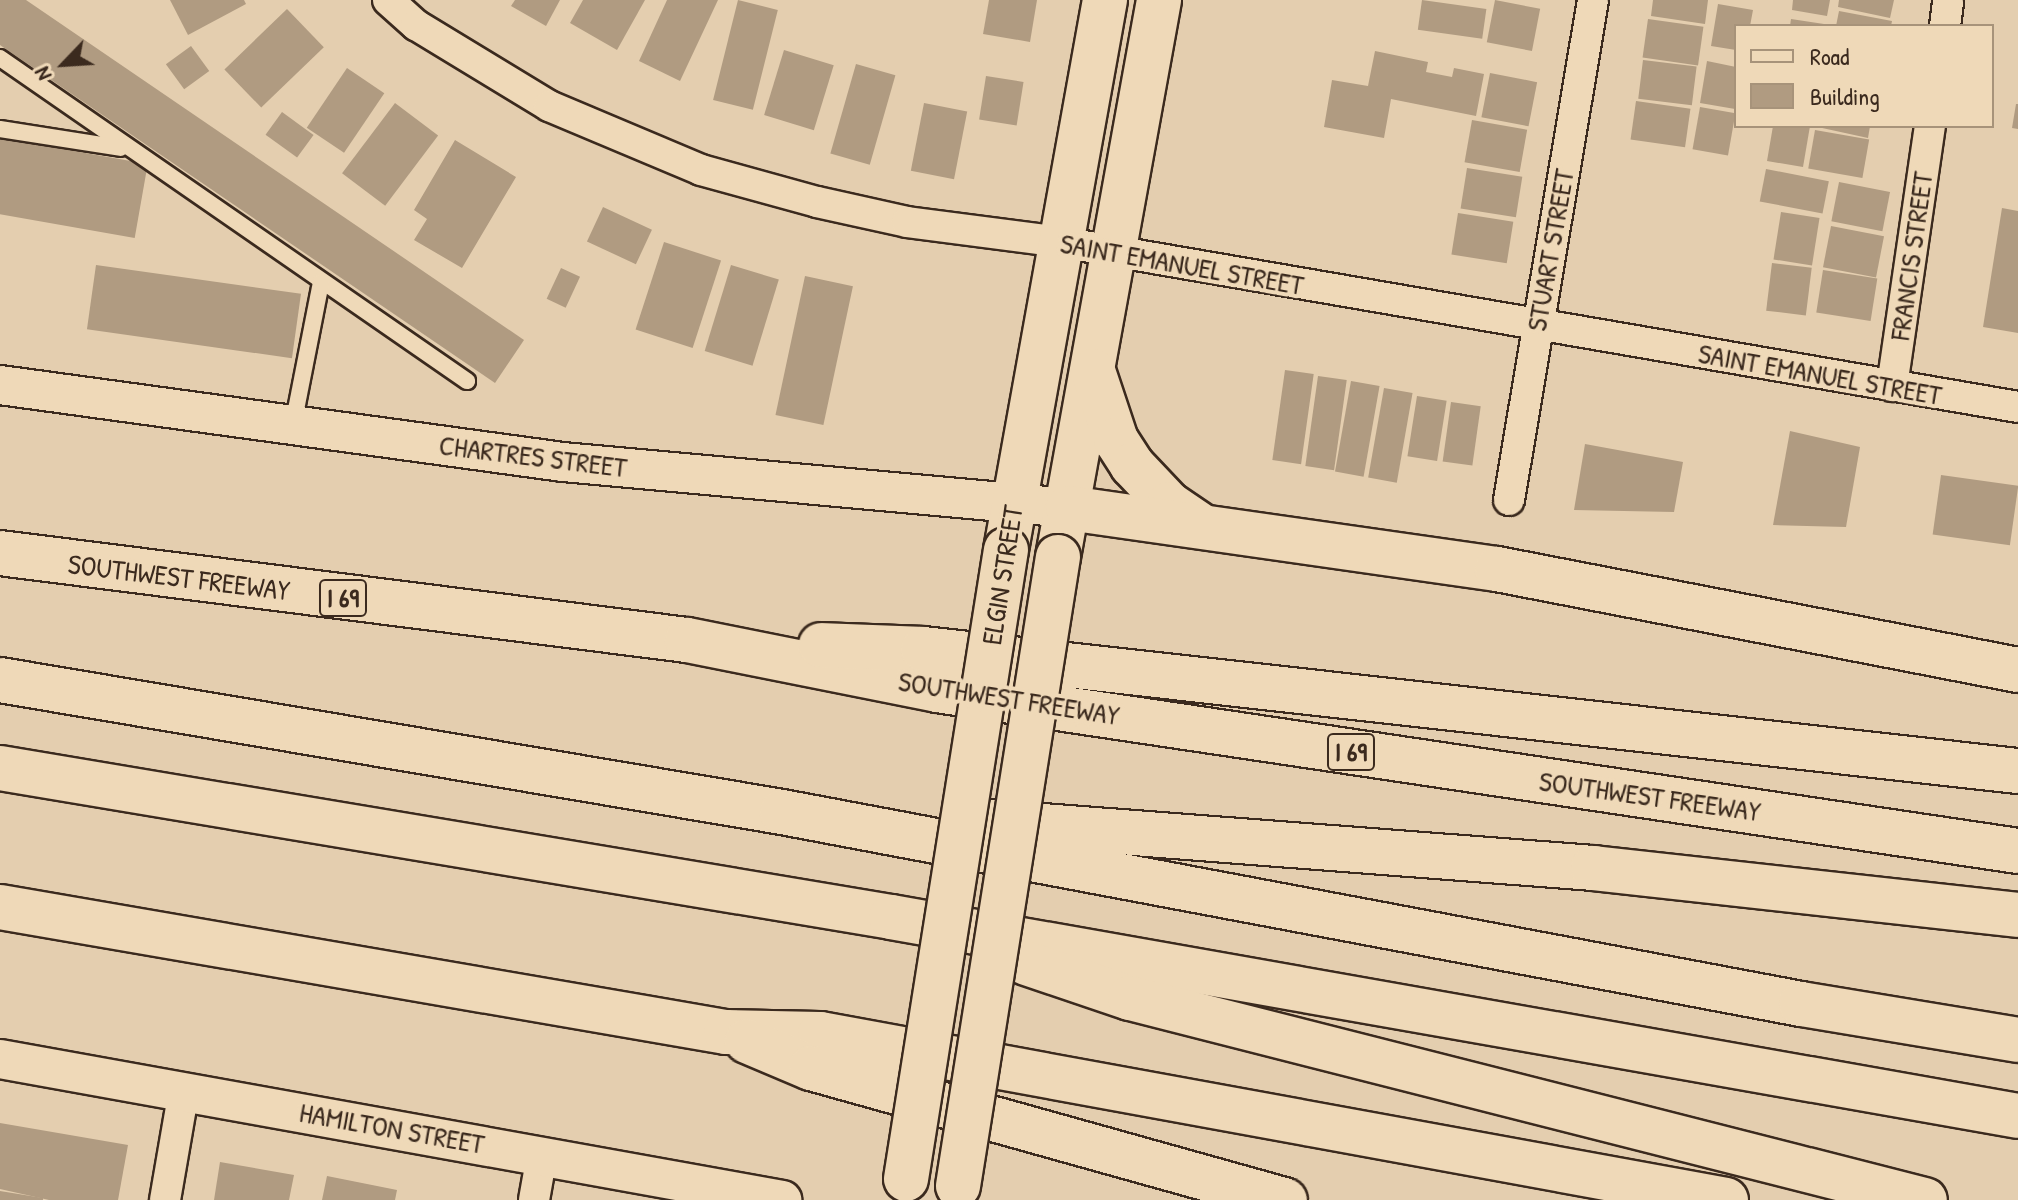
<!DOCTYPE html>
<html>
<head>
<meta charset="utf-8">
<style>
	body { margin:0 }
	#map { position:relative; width:2018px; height:1200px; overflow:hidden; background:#e4ceaf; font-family:"Patrick Hand",sans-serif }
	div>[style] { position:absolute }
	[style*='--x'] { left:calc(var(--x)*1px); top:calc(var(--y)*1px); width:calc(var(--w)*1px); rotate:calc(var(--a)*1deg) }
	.building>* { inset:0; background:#b09b81; transform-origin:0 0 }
	.roads { filter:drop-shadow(2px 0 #3b2a1e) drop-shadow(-2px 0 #3b2a1e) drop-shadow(0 2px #3b2a1e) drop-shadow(0 -2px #3b2a1e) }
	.service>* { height:16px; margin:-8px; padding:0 8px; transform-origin:8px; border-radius:8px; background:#efd9b8 }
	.minor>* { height:30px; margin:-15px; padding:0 15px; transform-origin:15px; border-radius:15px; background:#efd9b8 }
	.tertiary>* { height:38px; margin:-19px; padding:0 19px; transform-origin:19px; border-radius:19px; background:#efd9b8 }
	.primary>* { height:44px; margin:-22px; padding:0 22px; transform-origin:22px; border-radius:22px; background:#efd9b8 }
	.motorway>* { height:44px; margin:-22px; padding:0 22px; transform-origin:22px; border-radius:22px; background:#efd9b8 }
	.bridges { filter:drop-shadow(2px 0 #3b2a1e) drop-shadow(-2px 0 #3b2a1e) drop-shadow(0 2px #3b2a1e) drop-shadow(0 -2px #3b2a1e) }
	.primary-bridge>* { height:44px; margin:-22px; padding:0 22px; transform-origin:22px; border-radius:22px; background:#efd9b8 }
	span { translate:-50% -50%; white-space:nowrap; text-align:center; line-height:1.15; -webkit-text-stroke:8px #efd9b8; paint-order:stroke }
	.shield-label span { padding:2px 6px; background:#efd9b8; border:2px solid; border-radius:6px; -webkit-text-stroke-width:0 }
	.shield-label { font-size:26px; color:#3b2a1e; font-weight:700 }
	.street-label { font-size:28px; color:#3b2a1e }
	.legend { position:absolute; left:1734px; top:24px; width:260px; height:104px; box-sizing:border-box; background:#efd9b8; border:2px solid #a7937a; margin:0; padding:10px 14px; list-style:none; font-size:24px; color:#3b2a1e }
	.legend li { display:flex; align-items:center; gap:16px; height:40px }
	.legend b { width:40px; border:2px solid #a7937a }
	.north { position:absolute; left:24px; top:24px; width:80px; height:80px; -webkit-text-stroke:6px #efd9b8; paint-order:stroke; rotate:245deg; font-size:22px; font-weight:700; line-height:32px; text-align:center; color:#3b2a1e }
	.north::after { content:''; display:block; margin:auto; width:28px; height:36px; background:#3b2a1e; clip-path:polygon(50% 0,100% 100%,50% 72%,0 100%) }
</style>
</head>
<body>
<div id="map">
	<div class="building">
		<div style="clip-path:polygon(0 0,26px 0,524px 340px,495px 383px,0 45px)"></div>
		<div style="clip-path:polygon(170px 0,244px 0,246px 4px,188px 35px)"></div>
		<div style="clip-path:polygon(515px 0,560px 0,546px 26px,511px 6px)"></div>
		<div style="clip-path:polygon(583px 0,645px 0,617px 50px,570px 23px)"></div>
		<div style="clip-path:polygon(667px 0,718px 0,680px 81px,639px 61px)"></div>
		<div style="left:738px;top:0;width:41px;height:103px;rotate:14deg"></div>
		<div style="clip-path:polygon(989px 0,1037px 0,1030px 42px,983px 34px)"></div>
		<div style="left:1422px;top:0;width:65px;height:30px;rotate:8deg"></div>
		<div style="left:1495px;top:0;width:46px;height:43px;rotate:11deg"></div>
		<div style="clip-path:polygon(1653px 0,1708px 0,1705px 24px,1651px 16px)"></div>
		<div style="clip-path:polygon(1793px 0,1830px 0,1827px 16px,1792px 10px)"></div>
		<div style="clip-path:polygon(1839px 0,1894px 0,1890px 18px,1838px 7px)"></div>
		<div style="clip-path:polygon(1718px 4px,1753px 10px,1750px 26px,1736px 26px,1736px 50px,1711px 46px)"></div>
		<div style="left:287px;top:9px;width:53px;height:87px;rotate:46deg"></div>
		<div style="clip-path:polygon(1839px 11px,1892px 21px,1891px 26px,1836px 26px)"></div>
		<div style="left:1648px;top:19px;width:56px;height:39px;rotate:8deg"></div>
		<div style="clip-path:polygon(1791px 19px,1824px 24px,1823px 26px,1790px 26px)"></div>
		<div style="left:191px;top:46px;width:31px;height:31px;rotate:54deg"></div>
		<div style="left:784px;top:50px;width:52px;height:68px;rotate:17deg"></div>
		<div style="clip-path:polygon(1375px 51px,1428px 62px,1426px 72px,1452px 77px,1454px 68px,1484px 74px,1476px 116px,1391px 99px,1384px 138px,1324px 127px,1332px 80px,1368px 86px)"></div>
		<div style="left:1643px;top:60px;width:54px;height:39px;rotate:7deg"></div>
		<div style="clip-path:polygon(1707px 61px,1736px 67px,1735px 109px,1700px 103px)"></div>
		<div style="left:856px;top:64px;width:41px;height:93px;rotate:16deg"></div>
		<div style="left:347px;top:68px;width:45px;height:72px;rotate:34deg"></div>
		<div style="left:1490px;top:73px;width:48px;height:45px;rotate:11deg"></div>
		<div style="left:986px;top:76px;width:38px;height:44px;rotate:9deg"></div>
		<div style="left:1636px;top:101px;width:55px;height:39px;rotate:8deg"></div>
		<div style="left:395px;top:103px;width:54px;height:88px;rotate:37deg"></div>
		<div style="left:924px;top:103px;width:44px;height:69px;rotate:11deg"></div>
		<div style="clip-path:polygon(2016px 104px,2018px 104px,2018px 129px,2012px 128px)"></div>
		<div style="left:1700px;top:107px;width:36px;height:43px;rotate:10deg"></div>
		<div style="left:282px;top:112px;width:39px;height:28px;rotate:36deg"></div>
		<div style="left:1472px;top:120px;width:56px;height:43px;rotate:10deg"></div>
		<div style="clip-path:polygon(1773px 126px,1810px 126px,1803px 167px,1767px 161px)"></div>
		<div style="clip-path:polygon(1813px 126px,1870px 126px,1868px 138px)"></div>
		<div style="left:1815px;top:130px;width:55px;height:39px;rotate:10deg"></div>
		<div style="left:0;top:138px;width:150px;height:75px;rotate:10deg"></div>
		<div style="clip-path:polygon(455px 140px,516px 177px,462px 268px,414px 240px,427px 219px,414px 210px)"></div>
		<div style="left:1467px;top:168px;width:56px;height:41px;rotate:9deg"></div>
		<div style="left:1766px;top:169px;width:64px;height:33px;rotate:11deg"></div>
		<div style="left:1839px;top:182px;width:52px;height:40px;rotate:11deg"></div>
		<div style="left:603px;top:207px;width:54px;height:38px;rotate:25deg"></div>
		<div style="clip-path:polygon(2002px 208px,2018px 211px,2018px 333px,1983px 327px)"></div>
		<div style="left:1781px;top:212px;width:39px;height:48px;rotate:9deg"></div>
		<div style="left:1458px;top:213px;width:56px;height:42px;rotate:9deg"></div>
		<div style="left:1831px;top:226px;width:54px;height:42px;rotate:11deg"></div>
		<div style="left:664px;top:242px;width:60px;height:92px;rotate:18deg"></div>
		<div style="left:1772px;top:263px;width:40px;height:48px;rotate:7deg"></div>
		<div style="left:96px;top:265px;width:207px;height:65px;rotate:8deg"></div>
		<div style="left:731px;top:265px;width:50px;height:90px;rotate:17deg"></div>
		<div style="left:561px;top:268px;width:21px;height:34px;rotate:25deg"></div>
		<div style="left:1823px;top:270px;width:55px;height:43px;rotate:9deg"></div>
		<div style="left:805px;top:276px;width:49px;height:142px;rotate:12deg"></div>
		<div style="left:1285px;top:370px;width:29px;height:91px;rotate:8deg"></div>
		<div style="left:1318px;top:376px;width:29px;height:91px;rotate:8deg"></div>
		<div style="left:1351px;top:381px;width:29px;height:92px;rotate:10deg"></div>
		<div style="left:1384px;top:388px;width:29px;height:91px;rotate:10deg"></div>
		<div style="left:1417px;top:396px;width:30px;height:61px;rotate:9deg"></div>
		<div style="left:1451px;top:402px;width:30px;height:60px;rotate:8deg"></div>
		<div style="clip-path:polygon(1790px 431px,1860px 447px,1846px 527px,1773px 525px)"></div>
		<div style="clip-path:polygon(1585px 444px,1683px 462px,1674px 512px,1574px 510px)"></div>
		<div style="left:1941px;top:475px;width:78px;height:60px;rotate:8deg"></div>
		<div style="clip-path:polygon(0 1123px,128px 1145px,118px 1200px,49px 1200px,0 1189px)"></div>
		<div style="clip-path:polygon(220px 1162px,294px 1175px,289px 1200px,214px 1200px)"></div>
		<div style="clip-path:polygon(327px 1176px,397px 1190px,395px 1200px,322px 1200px)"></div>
		<div style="clip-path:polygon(0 1191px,43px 1198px,43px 1200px,0 1200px)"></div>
	</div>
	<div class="roads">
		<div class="service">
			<div style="--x:0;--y:58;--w:568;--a:34.67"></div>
			<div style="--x:0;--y:129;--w:122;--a:8.9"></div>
			<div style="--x:293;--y:425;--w:146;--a:-78.9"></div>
		</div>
		<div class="minor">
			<div style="--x:388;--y:0;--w:38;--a:42"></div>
			<div style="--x:416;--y:25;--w:156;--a:31.3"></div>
			<div style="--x:549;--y:106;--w:165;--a:22.8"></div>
			<div style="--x:701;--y:170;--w:120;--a:15.4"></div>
			<div style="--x:817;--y:202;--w:92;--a:12.5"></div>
			<div style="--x:907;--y:222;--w:155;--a:7.4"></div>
			<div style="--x:1061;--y:242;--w:971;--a:9.78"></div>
			<div style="--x:1945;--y:26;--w:26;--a:-83"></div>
			<div style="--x:1892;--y:386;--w:263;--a:-81.7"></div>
			<div style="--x:1509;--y:500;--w:507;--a:-80.46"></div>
			<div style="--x:165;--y:1200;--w:112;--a:-80.2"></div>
			<div style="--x:534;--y:1200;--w:46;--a:-79.9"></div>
		</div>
		<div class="tertiary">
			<div style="--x:0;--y:385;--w:568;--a:7.79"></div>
			<div style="--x:563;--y:462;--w:507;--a:5.2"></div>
			<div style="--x:0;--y:1059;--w:795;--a:10.22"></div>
		</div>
		<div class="primary">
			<div style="--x:1006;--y:550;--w:559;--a:-79.8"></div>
			<div style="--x:1058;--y:557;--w:566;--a:-79.72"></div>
		</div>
		<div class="motorway">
			<div style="--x:1093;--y:371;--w:73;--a:71.6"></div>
			<div style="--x:1116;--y:440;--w:30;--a:57"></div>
			<div style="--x:1132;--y:465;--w:54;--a:46.5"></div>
			<div style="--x:1169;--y:504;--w:36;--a:34"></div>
			<div style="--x:1068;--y:508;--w:433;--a:8.1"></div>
			<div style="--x:1497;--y:569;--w:531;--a:10.97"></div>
			<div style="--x:0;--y:553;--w:692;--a:7.22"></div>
			<div style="--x:687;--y:640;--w:255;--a:11.3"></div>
			<div style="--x:937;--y:690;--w:1093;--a:8.47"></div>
			<div style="--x:821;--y:645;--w:102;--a:2.2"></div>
			<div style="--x:923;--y:649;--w:1102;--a:6.36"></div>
			<div style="--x:0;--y:680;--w:793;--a:9.58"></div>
			<div style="--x:782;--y:812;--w:1037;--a:10.67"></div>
			<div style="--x:1801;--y:1004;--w:220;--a:9.4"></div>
			<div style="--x:0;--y:768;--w:903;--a:9.49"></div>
			<div style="--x:891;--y:917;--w:1144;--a:10.01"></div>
			<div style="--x:977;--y:821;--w:618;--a:4.36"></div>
			<div style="--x:1593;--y:868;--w:428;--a:6.3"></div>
			<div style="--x:0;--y:907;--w:737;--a:9.77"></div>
			<div style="--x:726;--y:1032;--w:94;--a:1.2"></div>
			<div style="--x:820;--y:1034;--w:921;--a:10.38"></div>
			<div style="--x:1026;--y:963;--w:110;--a:18.6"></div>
			<div style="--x:1130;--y:998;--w:820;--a:14.26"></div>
			<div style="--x:747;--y:1041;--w:69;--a:22.9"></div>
			<div style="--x:811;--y:1068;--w:492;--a:15.6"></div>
		</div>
	</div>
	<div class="bridges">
		<div class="primary-bridge">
			<div style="--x:906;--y:1179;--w:637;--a:-80.97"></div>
			<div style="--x:958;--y:1186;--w:637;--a:-80.97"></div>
		</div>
	</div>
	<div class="shield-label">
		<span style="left:343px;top:598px">I 69</span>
		<span style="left:1351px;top:752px">I 69</span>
	</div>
	<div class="street-label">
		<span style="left:1550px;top:250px;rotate:-80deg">STUART STREET</span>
		<span style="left:1911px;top:256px;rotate:-82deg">FRANCIS STREET</span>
		<span style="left:1182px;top:264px;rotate:10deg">SAINT EMANUEL STREET</span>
		<span style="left:1820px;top:374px;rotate:10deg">SAINT EMANUEL STREET</span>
		<span style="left:533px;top:456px;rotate:7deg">CHARTRES STREET</span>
		<span style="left:1002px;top:575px;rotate:-81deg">ELGIN STREET</span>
		<span style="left:179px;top:577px;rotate:7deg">SOUTHWEST FREEWAY</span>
		<span style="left:1009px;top:698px;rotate:9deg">SOUTHWEST FREEWAY</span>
		<span style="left:1650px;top:796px;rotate:8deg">SOUTHWEST FREEWAY</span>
		<span style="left:392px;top:1128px;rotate:10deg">HAMILTON STREET</span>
	</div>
	<ul class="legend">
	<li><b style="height:10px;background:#efd9b8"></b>Road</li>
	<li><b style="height:22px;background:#b09b81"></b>Building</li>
	</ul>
	<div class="north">N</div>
</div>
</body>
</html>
